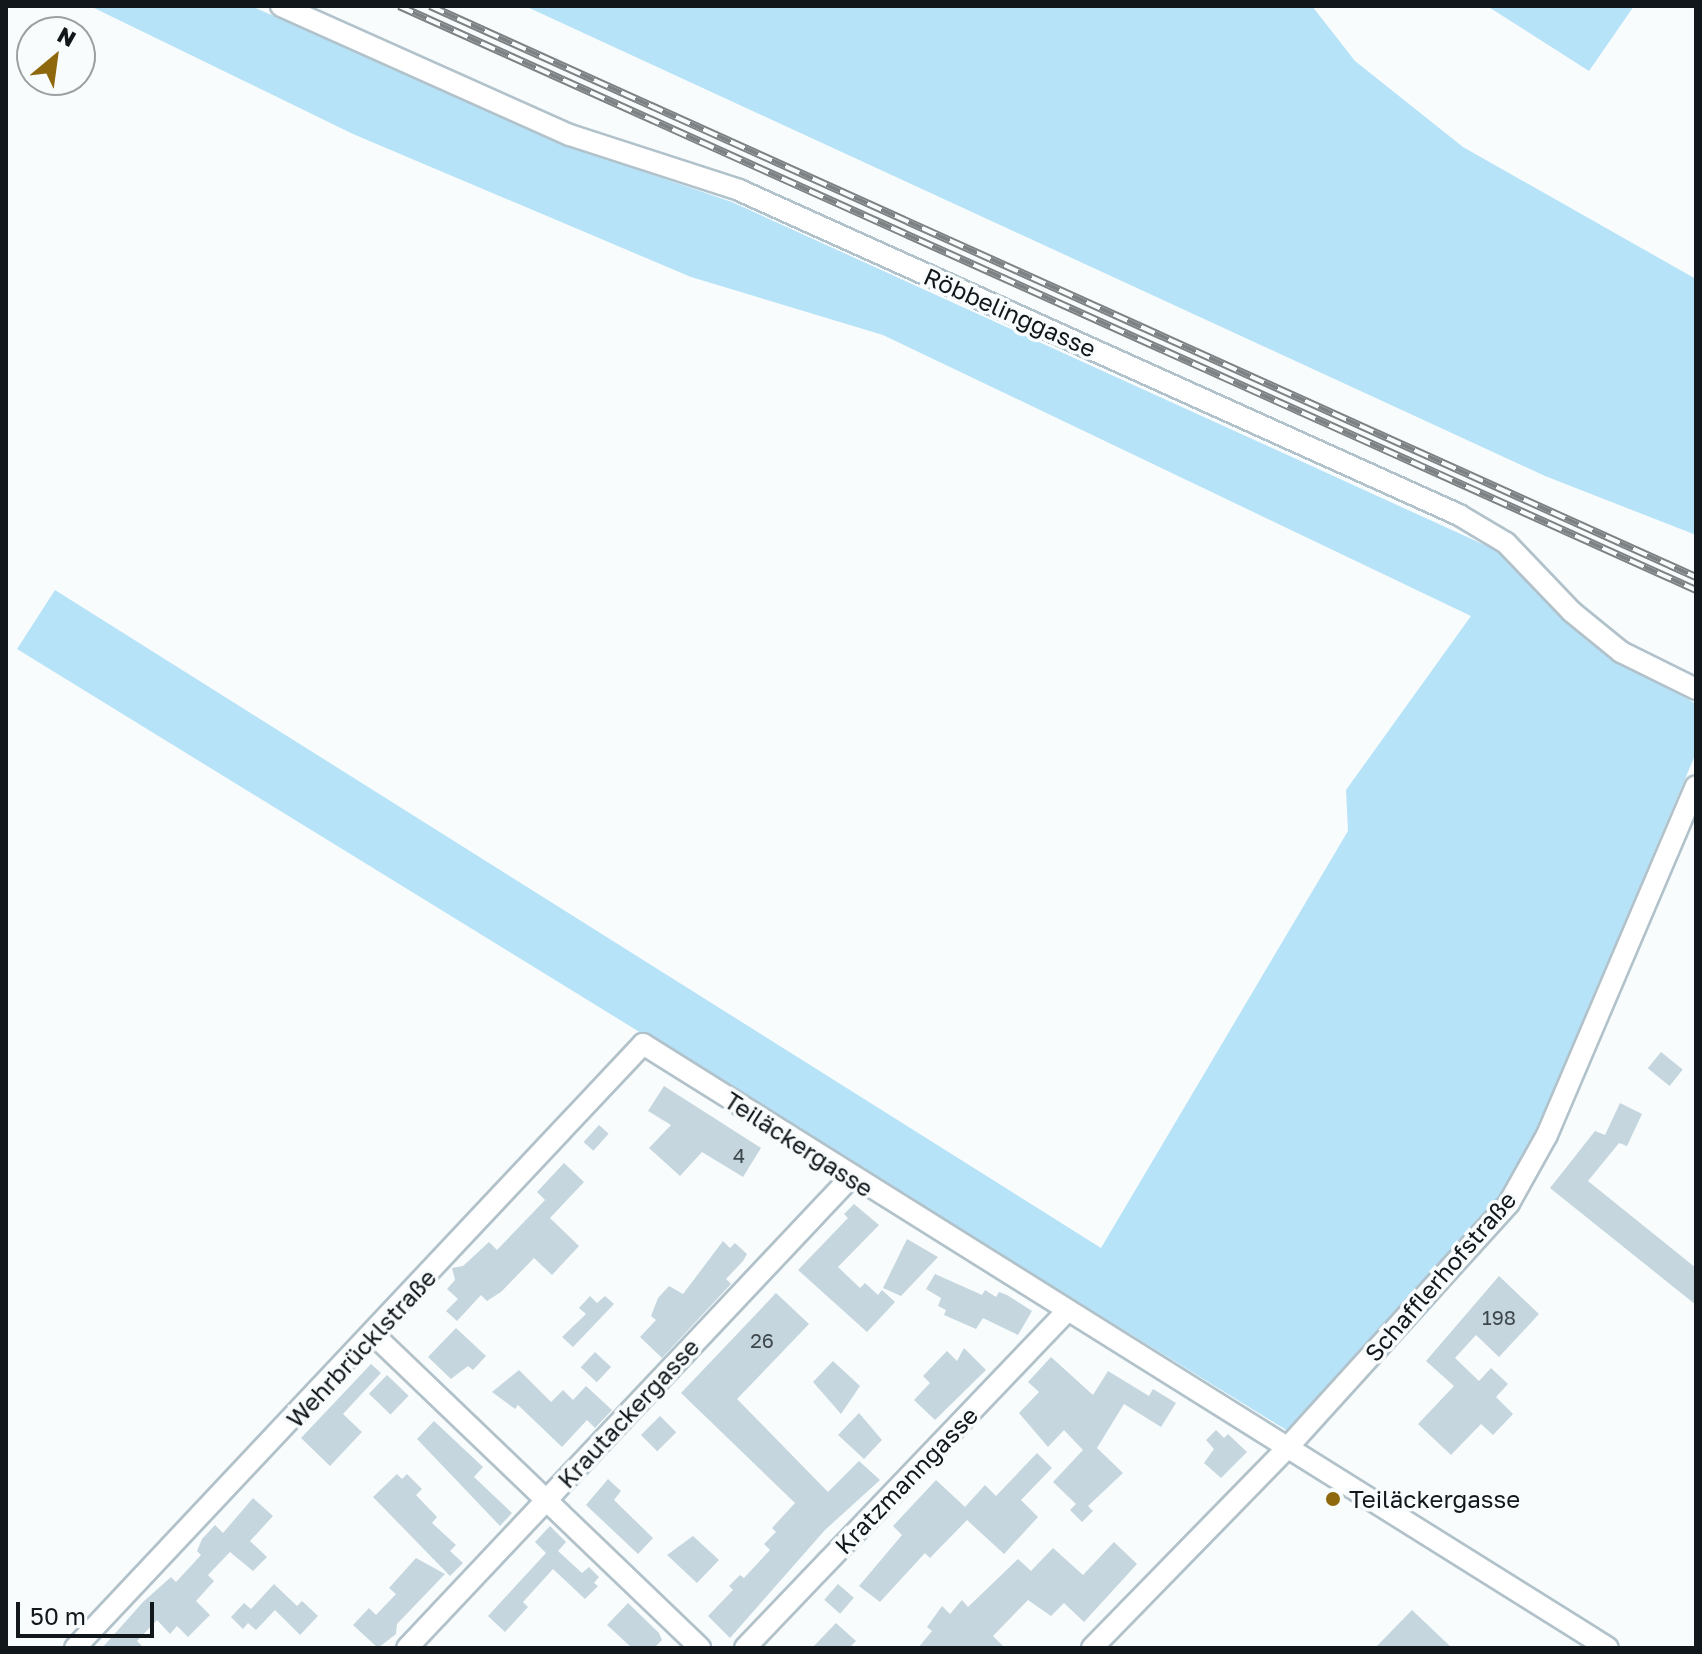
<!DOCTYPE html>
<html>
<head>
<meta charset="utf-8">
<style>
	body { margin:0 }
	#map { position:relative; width:1702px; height:1654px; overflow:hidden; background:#f8fcfd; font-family:"Golos Text",sans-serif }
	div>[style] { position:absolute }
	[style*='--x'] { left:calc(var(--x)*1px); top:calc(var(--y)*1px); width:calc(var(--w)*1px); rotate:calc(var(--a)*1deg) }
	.green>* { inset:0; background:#b7e3f9 }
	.building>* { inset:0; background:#c5d6de; transform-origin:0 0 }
	.roads { filter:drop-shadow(2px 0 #b2c2ca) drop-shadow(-2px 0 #b2c2ca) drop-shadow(0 2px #b2c2ca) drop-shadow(0 -2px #b2c2ca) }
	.minor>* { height:20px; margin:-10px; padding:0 10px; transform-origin:10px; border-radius:10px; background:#fff }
	.rail>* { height:8px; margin-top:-4px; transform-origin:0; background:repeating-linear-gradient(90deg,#f8fcfd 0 15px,#7d8284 0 30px); box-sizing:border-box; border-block:2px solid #7d8284 }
	.dots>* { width:22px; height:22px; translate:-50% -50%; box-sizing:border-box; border:4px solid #f8fcfd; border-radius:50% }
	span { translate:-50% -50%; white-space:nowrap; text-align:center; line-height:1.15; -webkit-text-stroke:7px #f8fcfd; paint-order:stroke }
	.number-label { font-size:20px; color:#3e474b }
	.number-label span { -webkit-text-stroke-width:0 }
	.street-label { font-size:24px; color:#11171a }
	.poi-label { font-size:24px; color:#11171a }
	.left { translate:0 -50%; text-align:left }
	.frame { position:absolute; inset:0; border:8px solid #11171a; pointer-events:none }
	.north { position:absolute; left:16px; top:16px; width:80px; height:80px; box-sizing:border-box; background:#f8fcfd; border:2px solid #9ca0a2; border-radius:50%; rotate:29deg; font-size:22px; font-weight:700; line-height:32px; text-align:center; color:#11171a }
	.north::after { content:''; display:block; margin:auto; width:28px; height:36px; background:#8f670c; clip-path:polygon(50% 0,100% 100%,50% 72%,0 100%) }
	.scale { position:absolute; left:16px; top:1602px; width:138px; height:36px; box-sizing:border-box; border:4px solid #11171a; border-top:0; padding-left:10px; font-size:24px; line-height:28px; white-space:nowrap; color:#11171a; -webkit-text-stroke:6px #f8fcfd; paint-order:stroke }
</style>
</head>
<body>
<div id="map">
	<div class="green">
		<div style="clip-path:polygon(90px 6px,251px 6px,563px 144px,732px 202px,1498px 551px,1590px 643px,1696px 704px,1696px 753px,1538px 1127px,1499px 1196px,1288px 1431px,17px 649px,55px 590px,1101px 1248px,1348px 831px,1346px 790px,1471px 616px,883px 335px,691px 277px,353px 134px)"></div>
		<div style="clip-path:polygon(525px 6px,1312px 6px,1355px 61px,1463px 147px,1696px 279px,1696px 535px,1545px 476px)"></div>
		<div style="clip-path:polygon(1487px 6px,1634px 6px,1589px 71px)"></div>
	</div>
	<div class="building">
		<div style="left:1661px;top:1052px;width:28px;height:21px;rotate:39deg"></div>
		<div style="clip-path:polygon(664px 1086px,761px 1148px,743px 1177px,702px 1152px,680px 1176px,649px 1148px,671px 1125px,648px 1111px)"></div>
		<div style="clip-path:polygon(1620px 1103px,1642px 1114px,1627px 1146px,1619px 1143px,1588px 1181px,1696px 1268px,1696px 1305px,1550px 1188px,1595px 1131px,1605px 1135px)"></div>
		<div style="left:599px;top:1125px;width:13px;height:23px;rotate:42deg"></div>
		<div style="clip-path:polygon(564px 1163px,584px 1182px,550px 1218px,579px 1246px,552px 1275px,534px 1258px,501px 1292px,487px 1301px,481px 1295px,457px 1321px,446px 1311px,458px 1299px,447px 1289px,455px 1280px,452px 1268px,463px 1266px,489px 1242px,497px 1250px,545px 1200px,537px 1192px)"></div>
		<div style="clip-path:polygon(854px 1204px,879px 1225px,838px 1267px,860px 1288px,865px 1283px,878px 1295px,882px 1290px,895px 1302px,867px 1332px,798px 1270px,848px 1218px,844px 1214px)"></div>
		<div style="clip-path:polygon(907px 1239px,938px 1257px,901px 1296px,883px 1288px)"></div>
		<div style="clip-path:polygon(723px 1241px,730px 1248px,735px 1243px,747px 1254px,743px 1261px,726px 1279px,731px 1284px,662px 1358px,640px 1337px,656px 1320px,651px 1316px,658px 1298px,669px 1286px,683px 1294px)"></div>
		<div style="clip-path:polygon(935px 1274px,982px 1295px,985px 1290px,996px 1297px,999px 1292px,1007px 1295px,1032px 1311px,1018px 1335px,983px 1318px,976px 1329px,944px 1315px,946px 1310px,938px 1306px,941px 1298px,926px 1289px)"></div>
		<div style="clip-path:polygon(1499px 1276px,1539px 1314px,1499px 1357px,1476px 1335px,1455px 1358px,1479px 1381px,1491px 1368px,1508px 1384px,1496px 1397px,1513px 1414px,1493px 1435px,1481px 1424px,1451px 1455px,1418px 1424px,1454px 1386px,1426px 1361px)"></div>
		<div style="clip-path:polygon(776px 1293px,809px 1324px,737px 1399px,828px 1492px,859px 1461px,880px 1480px,825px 1530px,730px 1638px,708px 1616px,733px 1590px,729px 1586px,740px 1575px,744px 1578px,770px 1550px,764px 1544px,776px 1532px,772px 1528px,795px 1503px,681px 1393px)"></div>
		<div style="clip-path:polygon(590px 1296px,597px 1303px,605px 1296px,614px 1304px,573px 1347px,562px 1337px,586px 1314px,579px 1308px)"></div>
		<div style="clip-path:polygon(456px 1328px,486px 1356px,473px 1370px,468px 1366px,451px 1379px,428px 1357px)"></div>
		<div style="clip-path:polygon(964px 1348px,986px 1370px,935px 1420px,914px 1400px,930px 1383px,923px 1376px,947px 1351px,957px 1361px)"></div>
		<div style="left:595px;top:1352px;width:22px;height:21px;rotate:43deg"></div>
		<div style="clip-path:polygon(1051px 1357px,1093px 1395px,1108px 1371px,1149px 1396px,1153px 1389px,1176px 1403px,1161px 1427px,1124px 1404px,1097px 1448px,1123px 1473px,1088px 1506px,1093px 1511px,1082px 1522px,1070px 1510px,1076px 1504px,1053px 1482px,1083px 1450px,1064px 1430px,1048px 1447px,1019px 1413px,1039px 1392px,1028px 1382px)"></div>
		<div style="clip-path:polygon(833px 1361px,860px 1386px,841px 1414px,813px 1382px)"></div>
		<div style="clip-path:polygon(371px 1364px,381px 1373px,343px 1414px,362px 1432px,330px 1466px,301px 1438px)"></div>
		<div style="clip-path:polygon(519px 1370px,551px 1402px,563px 1390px,573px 1400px,586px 1386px,612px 1410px,595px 1428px,587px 1420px,562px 1447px,518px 1405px,515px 1409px,492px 1392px)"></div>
		<div style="left:387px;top:1375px;width:30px;height:26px;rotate:44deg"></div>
		<div style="clip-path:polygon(859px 1413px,882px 1440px,864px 1459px,838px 1435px)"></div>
		<div style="left:660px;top:1416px;width:23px;height:27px;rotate:45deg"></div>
		<div style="clip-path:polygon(434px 1421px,483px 1467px,474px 1477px,512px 1513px,500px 1526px,417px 1439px)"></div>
		<div style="clip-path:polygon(1216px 1430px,1224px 1438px,1228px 1434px,1247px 1452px,1221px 1478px,1204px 1463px,1214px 1449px,1206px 1440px)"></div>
		<div style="clip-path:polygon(1037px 1453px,1052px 1468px,1021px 1500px,1038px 1517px,1004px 1554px,967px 1520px,930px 1558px,925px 1553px,880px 1602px,859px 1586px,902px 1535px,893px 1526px,936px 1480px,965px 1507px,985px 1485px,996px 1496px)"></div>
		<div style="clip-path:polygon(397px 1474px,402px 1479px,407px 1474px,422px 1489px,416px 1495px,437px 1517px,432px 1523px,456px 1545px,450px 1551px,463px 1563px,450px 1576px,373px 1497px)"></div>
		<div style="clip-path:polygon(608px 1479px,621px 1491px,614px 1500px,653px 1538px,638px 1554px,586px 1505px)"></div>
		<div style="clip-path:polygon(253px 1498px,273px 1516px,250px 1541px,267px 1557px,253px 1571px,230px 1552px,208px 1575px,214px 1581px,196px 1601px,210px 1615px,188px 1637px,177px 1626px,170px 1634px,157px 1620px,137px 1641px,144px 1648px,102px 1648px,143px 1602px,171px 1577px,176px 1582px,201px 1555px,197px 1551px,202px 1539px,215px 1525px,223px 1533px)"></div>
		<div style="clip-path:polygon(550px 1526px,566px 1542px,558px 1551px,582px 1573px,589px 1567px,599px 1577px,594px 1583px,598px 1586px,585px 1599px,553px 1569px,523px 1602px,528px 1607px,505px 1632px,488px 1616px,546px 1553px,535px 1542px)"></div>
		<div style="clip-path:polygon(693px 1536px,719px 1560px,697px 1583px,667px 1555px)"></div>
		<div style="clip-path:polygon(1114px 1542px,1137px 1564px,1084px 1622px,1064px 1603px,1051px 1616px,1028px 1600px,993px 1636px,1005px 1648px,918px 1648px,932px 1631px,927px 1627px,942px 1606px,950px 1614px,962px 1600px,968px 1607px,1018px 1559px,1031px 1571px,1053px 1548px,1083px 1575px)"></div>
		<div style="clip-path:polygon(416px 1558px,445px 1574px,397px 1624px,396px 1634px,378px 1648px,353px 1625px,369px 1608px,376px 1615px,396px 1594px,389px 1588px)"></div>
		<div style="clip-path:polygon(274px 1584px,297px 1606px,302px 1601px,318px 1616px,300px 1635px,275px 1610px,256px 1630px,248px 1623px,243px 1629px,231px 1617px,244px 1603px,251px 1609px)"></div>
		<div style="left:838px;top:1584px;width:21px;height:21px;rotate:41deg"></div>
		<div style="clip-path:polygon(628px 1603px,659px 1633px,662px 1640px,654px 1648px,632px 1648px,607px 1625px)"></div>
		<div style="clip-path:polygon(1412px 1610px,1452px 1648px,1375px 1648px)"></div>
		<div style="clip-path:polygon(836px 1623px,856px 1641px,849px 1648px,812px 1648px)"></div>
	</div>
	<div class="roads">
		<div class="minor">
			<div style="--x:281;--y:6;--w:316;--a:24.1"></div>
			<div style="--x:570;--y:135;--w:178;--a:18"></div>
			<div style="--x:739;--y:190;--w:790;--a:24.29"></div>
			<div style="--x:1459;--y:515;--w:55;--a:30.8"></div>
			<div style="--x:1506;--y:543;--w:95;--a:46.3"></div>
			<div style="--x:1572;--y:612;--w:63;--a:39.2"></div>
			<div style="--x:1621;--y:652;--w:84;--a:26.3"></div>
			<div style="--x:374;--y:1335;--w:452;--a:43.8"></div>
			<div style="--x:75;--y:1648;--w:829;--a:-46.76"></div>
			<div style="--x:643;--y:1044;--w:1138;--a:32.04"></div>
			<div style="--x:407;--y:1648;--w:646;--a:-46.69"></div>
			<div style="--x:745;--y:1648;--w:466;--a:-46.3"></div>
			<div style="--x:1092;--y:1648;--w:281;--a:-45.7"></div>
			<div style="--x:1288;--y:1447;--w:329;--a:-47.8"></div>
			<div style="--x:1509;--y:1203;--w:78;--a:-60.8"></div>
			<div style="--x:1547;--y:1135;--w:379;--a:-66.9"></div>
		</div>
	</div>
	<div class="rail">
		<div style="--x:399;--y:6;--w:1422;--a:24.24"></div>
		<div style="--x:430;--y:6;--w:1389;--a:24.28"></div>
	</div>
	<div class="dots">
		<div style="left:1333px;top:1499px;background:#8f670c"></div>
	</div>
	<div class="number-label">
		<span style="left:739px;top:1155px">4</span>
		<span style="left:1499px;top:1317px">198</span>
		<span style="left:762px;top:1340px">26</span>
	</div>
	<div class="street-label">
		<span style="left:1010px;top:312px;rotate:24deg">Röbbelinggasse</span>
		<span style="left:799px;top:1144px;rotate:33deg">Teiläckergasse</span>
		<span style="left:1440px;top:1276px;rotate:-49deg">Schafflerhofstraße</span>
		<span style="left:361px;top:1348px;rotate:-47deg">Wehrbrücklstraße</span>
		<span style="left:628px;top:1413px;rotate:-47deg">Krautackergasse</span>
		<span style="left:906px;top:1480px;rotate:-46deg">Kratzmanngasse</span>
	</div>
	<div class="poi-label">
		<span class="left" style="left:1349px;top:1499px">Teiläckergasse</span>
	</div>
	<div class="frame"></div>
	<div class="north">N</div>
	<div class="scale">50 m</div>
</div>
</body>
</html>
